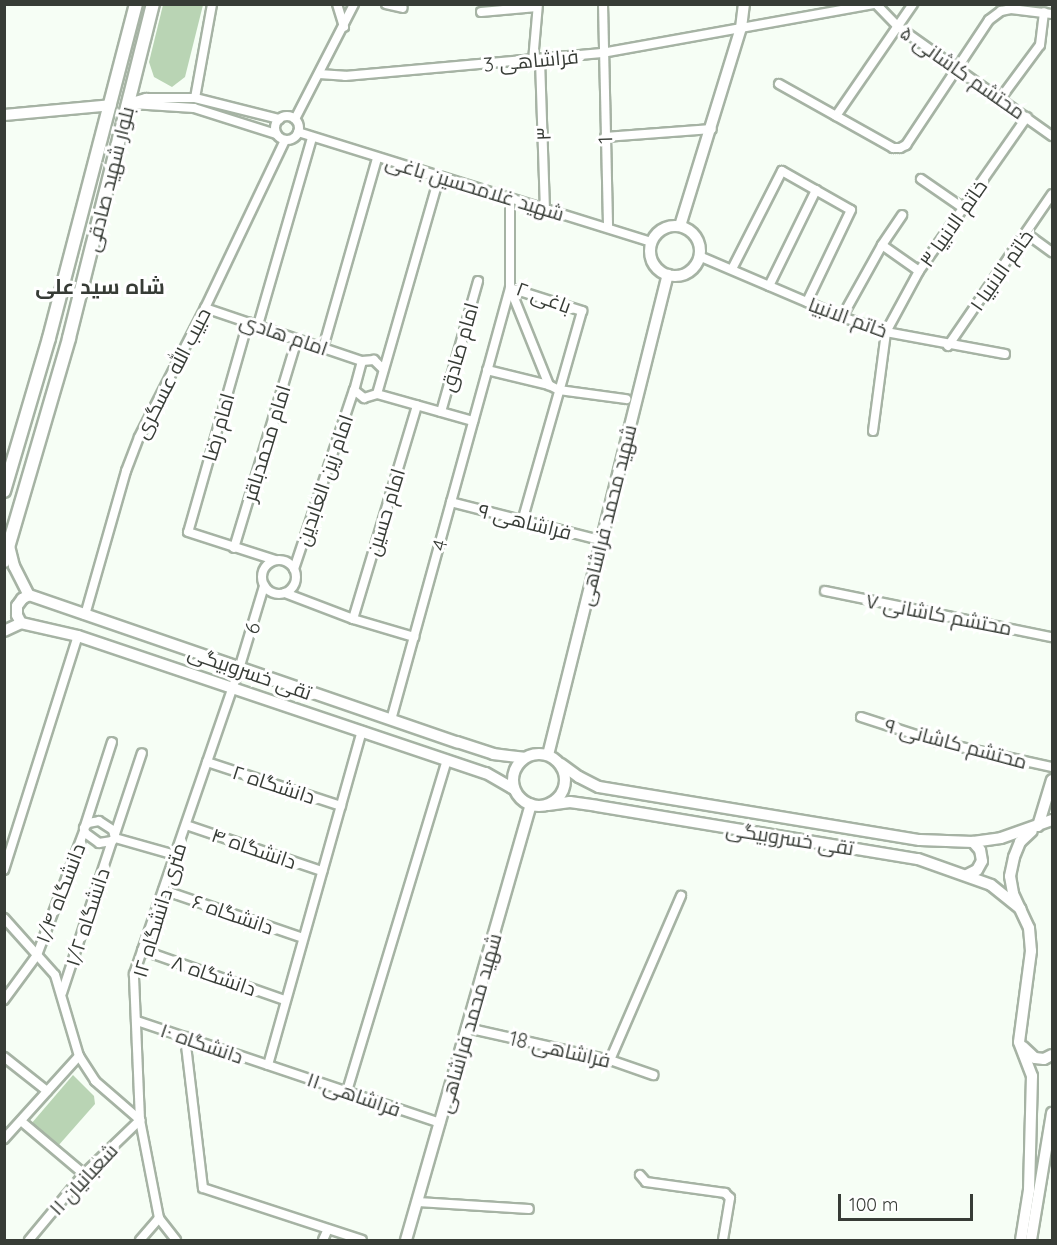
<!DOCTYPE html>
<html>
<head>
<meta charset="utf-8">
<style>
	body { margin:0 }
	#map { position:relative; width:1057px; height:1245px; overflow:hidden; background:#f6fef5; font-family:Quicksand,Cairo,sans-serif }
	div>[style] { position:absolute }
	[style*='--x'] { left:calc(var(--x)*1px); top:calc(var(--y)*1px); width:calc(var(--w)*1px); rotate:calc(var(--a)*1deg) }
	.green>* { inset:0; background:#b9d4b4 }
	.roads { filter:drop-shadow(2px 0 #a6b3a4) drop-shadow(-2px 0 #a6b3a4) drop-shadow(0 2px #a6b3a4) drop-shadow(0 -2px #a6b3a4) }
	.minor>* { height:8px; margin:-4px; padding:0 4px; transform-origin:4px; border-radius:4px; background:#fff }
	.minor>.ring { margin:-4px; padding:0; box-sizing:content-box; background:none; border:8px solid #fff; border-radius:50% }
	.secondary>* { height:10px; margin:-5px; padding:0 5px; transform-origin:5px; border-radius:5px; background:#fff }
	.secondary>.ring { margin:-5px; padding:0; box-sizing:content-box; background:none; border:10px solid #fff; border-radius:50% }
	.primary>* { height:12px; margin:-6px; padding:0 6px; transform-origin:6px; border-radius:6px; background:#fff }
	span { translate:-50% -50%; white-space:nowrap; text-align:center; line-height:1.15; -webkit-text-stroke:6px #fff; paint-order:stroke }
	.street-label { font-size:20px; color:#373c36 }
	.neighbourhood-label { font-size:21px; color:#373c36; font-weight:700 }
	.frame { position:absolute; inset:0; border:6px solid #373c36; pointer-events:none }
	.scale { position:absolute; left:838px; top:1194px; width:135px; height:27px; box-sizing:border-box; border:3px solid #373c36; border-top:0; padding-left:8px; font-size:18px; line-height:21px; white-space:nowrap; color:#373c36; -webkit-text-stroke:4px #fff; paint-order:stroke }
</style>
</head>
<body>
<div id="map">
	<div class="green">
		<div style="clip-path:polygon(163px 5px,203px 5px,185px 77px,172px 87px,154px 77px,149px 62px)"></div>
		<div style="clip-path:polygon(73px 1075px,94px 1096px,95px 1104px,58px 1146px,31px 1124px)"></div>
	</div>
	<div class="roads">
		<div class="minor">
			<div style="--x:337;--y:4;--w:24;--a:73"></div>
			<div style="--x:386;--y:4;--w:17;--a:13"></div>
			<div style="--x:603;--y:4;--w:223;--a:88.7"></div>
			<div style="--x:876;--y:4;--w:30;--a:46"></div>
			<div style="--x:897;--y:26;--w:190;--a:35.4"></div>
			<div style="--x:481;--y:12;--w:56;--a:-5.1"></div>
			<div style="--x:540;--y:60;--w:147;--a:88.1"></div>
			<div style="--x:533;--y:61;--w:57;--a:-85"></div>
			<div style="--x:319;--y:74;--w:26;--a:4"></div>
			<div style="--x:345;--y:76;--w:258;--a:-5.1"></div>
			<div style="--x:602;--y:53;--w:276;--a:-10.2"></div>
			<div style="--x:779;--y:84;--w:131;--a:29.3"></div>
			<div style="--x:893;--y:148;--w:7;--a:0"></div>
			<div style="--x:900;--y:148;--w:7;--a:-27"></div>
			<div style="--x:906;--y:145;--w:150;--a:-56.4"></div>
			<div style="--x:989;--y:20;--w:15;--a:-37"></div>
			<div style="--x:1001;--y:11;--w:10;--a:-11"></div>
			<div style="--x:1011;--y:9;--w:41;--a:7"></div>
			<div style="--x:195;--y:98;--w:96;--a:-79.7"></div>
			<div style="--x:1000;--y:99;--w:67;--a:-53.5"></div>
			<div style="--x:1040;--y:45;--w:33;--a:-83"></div>
			<div style="--x:128;--y:103;--w:19;--a:-16"></div>
			<div style="--x:146;--y:98;--w:49;--a:0"></div>
			<div style="--x:195;--y:98;--w:87;--a:14"></div>
			<div style="--x:132;--y:104;--w:62;--a:3.7"></div>
			<div style="--x:194;--y:108;--w:86;--a:17.6"></div>
			<div class="ring" style="left:275px;top:116px;width:16px;height:16px"></div>
			<div style="--x:836;--y:116;--w:136;--a:-55.5"></div>
			<div style="--x:295;--y:119;--w:129;--a:-62.8"></div>
			<div style="--x:298;--y:132;--w:370;--a:17.3"></div>
			<div style="--x:605;--y:137;--w:107;--a:-4.3"></div>
			<div style="--x:921;--y:179;--w:51;--a:34.6"></div>
			<div style="--x:510;--y:199;--w:89;--a:90"></div>
			<div style="--x:510;--y:288;--w:76;--a:17.7"></div>
			<div style="--x:582;--y:311;--w:218;--a:105.9"></div>
			<div style="--x:1027;--y:234;--w:31;--a:36"></div>
			<div style="--x:882;--y:245;--w:45;--a:35.1"></div>
			<div style="--x:699;--y:256;--w:155;--a:23.1"></div>
			<div style="--x:842;--y:317;--w:46;--a:18.8"></div>
			<div style="--x:886;--y:332;--w:121;--a:10.5"></div>
			<div style="--x:732;--y:269;--w:110;--a:-63"></div>
			<div style="--x:782;--y:171;--w:79;--a:29.5"></div>
			<div style="--x:851;--y:210;--w:102;--a:115.6"></div>
			<div style="--x:769;--y:286;--w:107;--a:-63.9"></div>
			<div style="--x:510;--y:288;--w:105;--a:68.1"></div>
			<div style="--x:549;--y:385;--w:11;--a:27"></div>
			<div style="--x:559;--y:390;--w:68;--a:7.7"></div>
			<div style="--x:205;--y:308;--w:166;--a:18.7"></div>
			<div style="--x:842;--y:317;--w:82;--a:-60.9"></div>
			<div style="--x:882;--y:245;--w:36;--a:-56"></div>
			<div style="--x:248;--y:322;--w:218;--a:105.9"></div>
			<div style="--x:188;--y:532;--w:91;--a:17.8"></div>
			<div style="--x:258;--y:325;--w:195;--a:-73.9"></div>
			<div style="--x:948;--y:346;--w:184;--a:-55.6"></div>
			<div style="--x:323;--y:348;--w:198;--a:-74.1"></div>
			<div style="--x:383;--y:369;--w:13;--a:-135"></div>
			<div style="--x:374;--y:360;--w:12;--a:175"></div>
			<div style="--x:362;--y:361;--w:30;--a:105"></div>
			<div style="--x:354;--y:390;--w:13;--a:39"></div>
			<div style="--x:364;--y:398;--w:14;--a:-17"></div>
			<div style="--x:377;--y:394;--w:225;--a:-74"></div>
			<div style="--x:487;--y:370;--w:64;--a:13.6"></div>
			<div style="--x:377;--y:394;--w:100;--a:15.7"></div>
			<div style="--x:441;--y:412;--w:136;--a:-74.2"></div>
			<div style="--x:873;--y:431;--w:100;--a:-82.5"></div>
			<div style="--x:886;--y:332;--w:69;--a:-61.6"></div>
			<div style="--x:919;--y:271;--w:188;--a:-55"></div>
			<div style="--x:451;--y:502;--w:154;--a:14.3"></div>
			<div style="--x:234;--y:548;--w:218;--a:-73.2"></div>
			<div class="ring" style="left:262px;top:560px;width:26px;height:26px"></div>
			<div style="--x:294;--y:569;--w:189;--a:-71.5"></div>
			<div style="--x:825;--y:591;--w:232;--a:11.5"></div>
			<div style="--x:285;--y:593;--w:73;--a:20.9"></div>
			<div style="--x:353;--y:619;--w:64;--a:16.4"></div>
			<div style="--x:85;--y:615;--w:150;--a:-74.1"></div>
			<div style="--x:126;--y:471;--w:36;--a:-69"></div>
			<div style="--x:139;--y:437;--w:145;--a:-62.9"></div>
			<div style="--x:205;--y:308;--w:186;--a:-64.5"></div>
			<div style="--x:353;--y:619;--w:223;--a:-73.3"></div>
			<div style="--x:861;--y:717;--w:81;--a:18"></div>
			<div style="--x:938;--y:742;--w:117;--a:12.4"></div>
			<div style="--x:391;--y:720;--w:448;--a:-74.6"></div>
			<div style="--x:207;--y:762;--w:141;--a:18.2"></div>
			<div style="--x:99;--y:821;--w:17;--a:33"></div>
			<div style="--x:113;--y:830;--w:8;--a:76"></div>
			<div style="--x:115;--y:838;--w:4;--a:135"></div>
			<div style="--x:112;--y:841;--w:13;--a:171"></div>
			<div style="--x:99;--y:843;--w:17;--a:-144"></div>
			<div style="--x:85;--y:833;--w:5;--a:-101"></div>
			<div style="--x:84;--y:828;--w:6;--a:-51"></div>
			<div style="--x:88;--y:823;--w:11;--a:-10"></div>
			<div style="--x:186;--y:825;--w:144;--a:18.7"></div>
			<div style="--x:85;--y:826;--w:88;--a:-72.2"></div>
			<div style="--x:115;--y:834;--w:85;--a:-71.6"></div>
			<div style="--x:115;--y:838;--w:62;--a:15.8"></div>
			<div style="--x:4;--y:870;--w:245;--a:-72.5"></div>
			<div style="--x:163;--y:890;--w:148;--a:18.9"></div>
			<div style="--x:4;--y:918;--w:76;--a:48.2"></div>
			<div style="--x:55;--y:975;--w:84;--a:73.5"></div>
			<div style="--x:79;--y:1056;--w:30;--a:57"></div>
			<div style="--x:95;--y:1081;--w:60;--a:40.9"></div>
			<div style="--x:142;--y:950;--w:151;--a:19.3"></div>
			<div style="--x:62;--y:993;--w:160;--a:-71.8"></div>
			<div style="--x:4;--y:1000;--w:56;--a:-53.7"></div>
			<div style="--x:37;--y:955;--w:133;--a:-69.2"></div>
			<div style="--x:137;--y:1021;--w:320;--a:18.6"></div>
			<div style="--x:467;--y:1028;--w:147;--a:12.6"></div>
			<div style="--x:610;--y:1060;--w:46;--a:19.2"></div>
			<div style="--x:185;--y:1037;--w:152;--a:83.2"></div>
			<div style="--x:203;--y:1188;--w:167;--a:18.1"></div>
			<div style="--x:4;--y:1057;--w:55;--a:38.3"></div>
			<div style="--x:610;--y:1060;--w:179;--a:-66.6"></div>
			<div style="--x:268;--y:1065;--w:347;--a:-74.3"></div>
			<div style="--x:347;--y:1091;--w:346;--a:-73.2"></div>
			<div style="--x:21;--y:1121;--w:82;--a:40.1"></div>
			<div style="--x:4;--y:1139;--w:112;--a:-47.9"></div>
			<div style="--x:640;--y:1175;--w:9;--a:49"></div>
			<div style="--x:646;--y:1182;--w:80;--a:7.9"></div>
			<div style="--x:725;--y:1193;--w:7;--a:45"></div>
			<div style="--x:730;--y:1198;--w:43;--a:99.5"></div>
			<div style="--x:418;--y:1202;--w:111;--a:3.6"></div>
			<div style="--x:29;--y:1240;--w:86;--a:-50.2"></div>
			<div style="--x:84;--y:1174;--w:78;--a:-44"></div>
			<div style="--x:140;--y:1240;--w:29;--a:-49"></div>
			<div style="--x:176;--y:1240;--w:28;--a:-128"></div>
			<div style="--x:159;--y:1218;--w:100;--a:-101"></div>
			<div style="--x:140;--y:1120;--w:146;--a:-92.4"></div>
			<div style="--x:134;--y:974;--w:323;--a:-71"></div>
			<div style="--x:239;--y:669;--w:87;--a:-73.2"></div>
			<div style="--x:323;--y:1240;--w:12;--a:-66"></div>
		</div>
		<div class="secondary">
			<div style="--x:4;--y:115;--w:107;--a:-5.3"></div>
			<div style="--x:680;--y:226;--w:207;--a:-72.9"></div>
			<div style="--x:741;--y:28;--w:24;--a:-83"></div>
			<div class="ring" style="left:650px;top:226px;width:40px;height:40px"></div>
			<div style="--x:9;--y:546;--w:21;--a:76"></div>
			<div style="--x:14;--y:566;--w:33;--a:63"></div>
			<div style="--x:29;--y:595;--w:453;--a:19"></div>
			<div style="--x:457;--y:742;--w:38;--a:18"></div>
			<div style="--x:493;--y:754;--w:31;--a:7"></div>
			<div style="--x:21;--y:623;--w:9;--a:-117"></div>
			<div style="--x:17;--y:615;--w:9;--a:-90"></div>
			<div style="--x:17;--y:606;--w:9;--a:-54"></div>
			<div style="--x:22;--y:599;--w:8;--a:-30"></div>
			<div style="--x:4;--y:631;--w:19;--a:-25"></div>
			<div style="--x:21;--y:623;--w:58;--a:12.8"></div>
			<div style="--x:78;--y:636;--w:430;--a:18.6"></div>
			<div style="--x:486;--y:773;--w:32;--a:30"></div>
			<div class="ring" style="left:513px;top:754px;width:42px;height:42px"></div>
			<div style="--x:548;--y:755;--w:495;--a:-76"></div>
			<div style="--x:561;--y:764;--w:22;--a:36"></div>
			<div style="--x:579;--y:777;--w:22;--a:27"></div>
			<div style="--x:599;--y:787;--w:325;--a:9.4"></div>
			<div style="--x:920;--y:840;--w:53;--a:2.2"></div>
			<div style="--x:973;--y:842;--w:28;--a:-8"></div>
			<div style="--x:1001;--y:838;--w:54;--a:-19.4"></div>
			<div style="--x:548;--y:805;--w:22;--a:-8"></div>
			<div style="--x:570;--y:802;--w:27;--a:8"></div>
			<div style="--x:597;--y:806;--w:325;--a:9.4"></div>
			<div style="--x:918;--y:859;--w:77;--a:19.6"></div>
			<div style="--x:991;--y:885;--w:38;--a:39"></div>
			<div style="--x:1038;--y:826;--w:48;--a:-73.1"></div>
			<div style="--x:967;--y:875;--w:11;--a:-27"></div>
			<div style="--x:977;--y:870;--w:10;--a:-61"></div>
			<div style="--x:982;--y:861;--w:11;--a:-100"></div>
			<div style="--x:980;--y:850;--w:11;--a:-131"></div>
			<div style="--x:1023;--y:1047;--w:16;--a:43"></div>
			<div style="--x:1035;--y:1058;--w:9;--a:6"></div>
			<div style="--x:1044;--y:1059;--w:9;--a:-27"></div>
			<div style="--x:406;--y:1240;--w:453;--a:-74"></div>
			<div style="--x:1021;--y:1240;--w:51;--a:-80.9"></div>
			<div style="--x:1029;--y:1190;--w:114;--a:-88.5"></div>
			<div style="--x:1032;--y:1076;--w:36;--a:-111"></div>
			<div style="--x:1019;--y:1042;--w:92;--a:-82.5"></div>
			<div style="--x:1031;--y:951;--w:23;--a:-95"></div>
			<div style="--x:1029;--y:928;--w:38;--a:-115"></div>
			<div style="--x:1013;--y:893;--w:17;--a:-100"></div>
			<div style="--x:1010;--y:876;--w:19;--a:-78"></div>
			<div style="--x:1014;--y:857;--w:16;--a:-68"></div>
			<div style="--x:1020;--y:842;--w:16;--a:-43"></div>
			<div style="--x:1031;--y:1240;--w:129;--a:-80.6"></div>
		</div>
		<div class="primary">
			<div style="--x:4;--y:491;--w:159;--a:-73.6"></div>
			<div style="--x:49;--y:338;--w:345;--a:-75.4"></div>
			<div style="--x:4;--y:561;--w:232;--a:-73.7"></div>
			<div style="--x:69;--y:338;--w:344;--a:-75.9"></div>
		</div>
	</div>
	<div class="street-label">
		<span style="left:531px;top:60px;rotate:-5deg">فراشاهی 3</span>
		<span style="left:963px;top:72px;rotate:35deg">محتشم کاشانی ۵</span>
		<span style="left:543px;top:134px;rotate:-92deg">۳</span>
		<span style="left:605px;top:140px;rotate:-92deg">1</span>
		<span style="left:109px;top:179px;rotate:-76deg">بلوار شهید صادقی</span>
		<span style="left:475px;top:187px;rotate:17deg">شهید غلامحسین باغی</span>
		<span style="left:953px;top:223px;rotate:-55deg">خاتم الانبیا ۳</span>
		<span style="left:1001px;top:270px;rotate:-55deg">خاتم الانبیا ۱</span>
		<span style="left:544px;top:297px;rotate:20deg">باغی ۲</span>
		<span style="left:848px;top:317px;rotate:20deg">خاتم الانبیا</span>
		<span style="left:284px;top:334px;rotate:19deg">امام هادی</span>
		<span style="left:459px;top:347px;rotate:-74deg">امام صادق</span>
		<span style="left:172px;top:373px;rotate:-63deg">حبیب الله عسگری</span>
		<span style="left:218px;top:427px;rotate:-74deg">امام رضا</span>
		<span style="left:266px;top:443px;rotate:-73deg">امام محمدباقر</span>
		<span style="left:324px;top:480px;rotate:-71deg">امام زین العابدین</span>
		<span style="left:385px;top:512px;rotate:-73deg">امام حسین</span>
		<span style="left:607px;top:515px;rotate:-76deg">شهید محمد فراشاهی</span>
		<span style="left:525px;top:521px;rotate:14deg">فراشاهی ۹</span>
		<span style="left:439px;top:545px;rotate:-75deg">4</span>
		<span style="left:939px;top:614px;rotate:11deg">محتشم کاشانی ۷</span>
		<span style="left:252px;top:628px;rotate:-73deg">6</span>
		<span style="left:250px;top:672px;rotate:19deg">تقی خسروبیگی</span>
		<span style="left:956px;top:743px;rotate:15deg">محتشم کاشانی ۹</span>
		<span style="left:274px;top:784px;rotate:18deg">دانشگاه ۲</span>
		<span style="left:790px;top:838px;rotate:9deg">تقی خسروبیگی</span>
		<span style="left:254px;top:848px;rotate:19deg">دانشگاه ۴</span>
		<span style="left:60px;top:893px;rotate:-69deg">دانشگاه ۱/۴</span>
		<span style="left:159px;top:910px;rotate:-73deg">۱۲ متری دانشگاه</span>
		<span style="left:233px;top:914px;rotate:19deg">دانشگاه ۶</span>
		<span style="left:87px;top:917px;rotate:-72deg">دانشگاه ۱/۲</span>
		<span style="left:214px;top:975px;rotate:19deg">دانشگاه ۸</span>
		<span style="left:469px;top:1023px;rotate:-74deg">شهید محمد فراشاهی</span>
		<span style="left:202px;top:1043px;rotate:19deg">دانشگاه ۱۰</span>
		<span style="left:560px;top:1049px;rotate:13deg">فراشاهی 18</span>
		<span style="left:354px;top:1094px;rotate:19deg">فراشاهی ۱۱</span>
		<span style="left:83px;top:1179px;rotate:-47deg">شعبانیان ۱۱</span>
	</div>
	<div class="neighbourhood-label">
		<span style="left:100px;top:286px">شاه سید علی</span>
	</div>
	<div class="frame"></div>
	<div class="scale">100 m</div>
</div>
</body>
</html>
